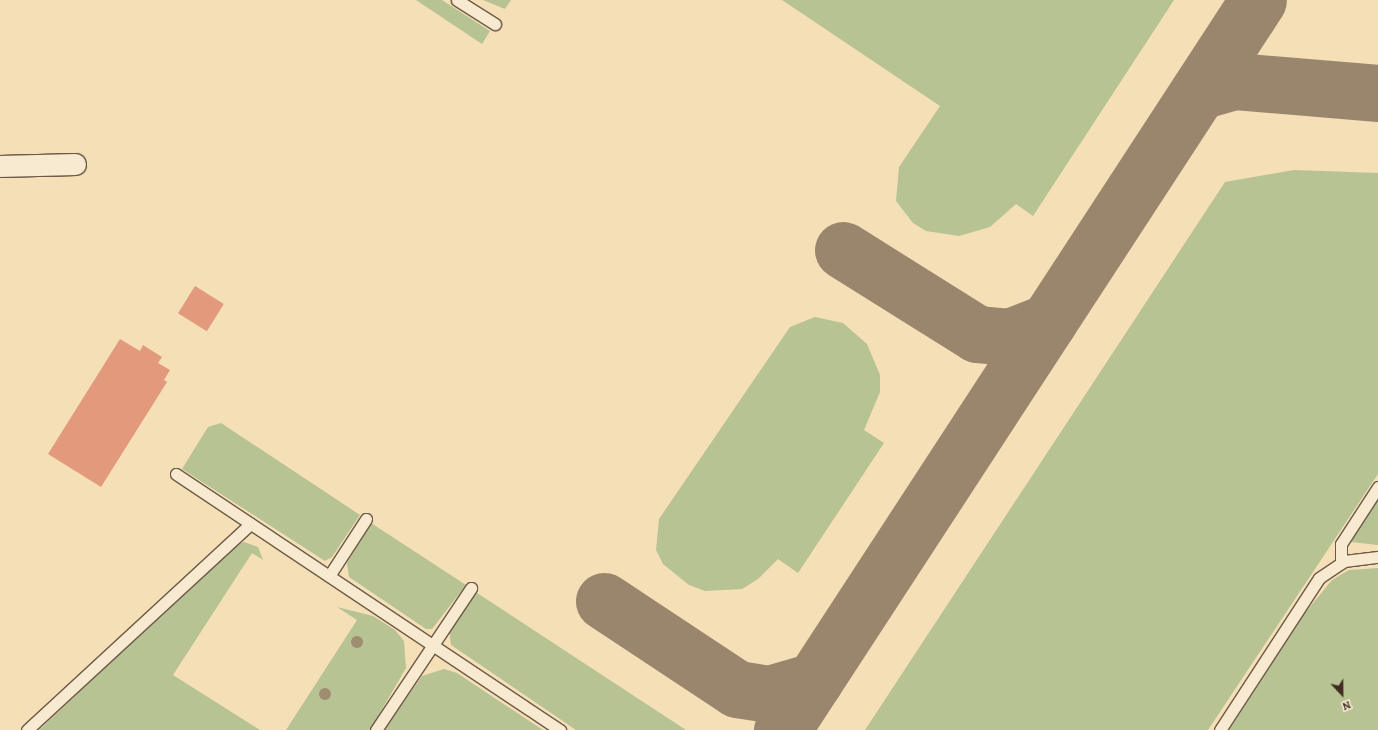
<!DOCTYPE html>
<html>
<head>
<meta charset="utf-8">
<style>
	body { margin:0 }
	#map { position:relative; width:1378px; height:730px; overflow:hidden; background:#f5dfb7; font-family:Alegreya,serif }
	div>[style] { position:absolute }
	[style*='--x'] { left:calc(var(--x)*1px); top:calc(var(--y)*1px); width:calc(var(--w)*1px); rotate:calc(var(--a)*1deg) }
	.green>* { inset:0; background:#b7c392 }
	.taxiway>* { height:57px; margin:-28.5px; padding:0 28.5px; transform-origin:28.5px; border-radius:28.5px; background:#9a866d }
	.building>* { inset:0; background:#e2997c; transform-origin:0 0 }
	.roads { filter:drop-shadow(1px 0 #6d5948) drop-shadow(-1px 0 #6d5948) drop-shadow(0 1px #6d5948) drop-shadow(0 -1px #6d5948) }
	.lane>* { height:11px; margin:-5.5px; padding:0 5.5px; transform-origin:5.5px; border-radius:5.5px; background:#f8ead0 }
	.street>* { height:21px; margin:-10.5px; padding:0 10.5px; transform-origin:10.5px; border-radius:10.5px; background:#f8ead0 }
	.trees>* { width:12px; height:12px; margin:-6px; border-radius:50%; background:#9f8d72 }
	span { translate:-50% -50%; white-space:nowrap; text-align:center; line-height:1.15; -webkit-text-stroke:4px #f8ead0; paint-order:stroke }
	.north { position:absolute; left:1322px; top:674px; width:40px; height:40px; -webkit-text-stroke:3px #f8ead0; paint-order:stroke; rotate:158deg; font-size:11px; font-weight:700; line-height:16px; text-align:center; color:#402c23 }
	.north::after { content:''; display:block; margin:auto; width:14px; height:18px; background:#402c23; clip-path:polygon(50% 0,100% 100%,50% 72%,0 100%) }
</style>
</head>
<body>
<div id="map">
	<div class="green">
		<div style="clip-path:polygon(416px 0,442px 0,490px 31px,482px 44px)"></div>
		<div style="clip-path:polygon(483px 0,511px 0,505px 9px)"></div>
		<div style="clip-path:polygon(782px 0,1174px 0,1033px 216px,1016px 204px,990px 227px,959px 236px,926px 231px,913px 223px,896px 201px,899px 167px,940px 106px)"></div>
		<div style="clip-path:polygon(1294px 170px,1378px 173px,1378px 474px,1208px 730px,865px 730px,1225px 182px)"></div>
		<div style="clip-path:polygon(815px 317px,843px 323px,867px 344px,880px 375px,880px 392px,864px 430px,884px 443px,798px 573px,778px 559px,758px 579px,742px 589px,705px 591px,689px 585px,663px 564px,656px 550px,659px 519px,790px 327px)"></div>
		<div style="clip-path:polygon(221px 423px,360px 515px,332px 557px,325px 561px,182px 469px,208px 427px)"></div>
		<div style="clip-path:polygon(1378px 498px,1378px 545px,1351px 542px,1351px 539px)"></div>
		<div style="clip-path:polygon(371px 523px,466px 585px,432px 629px,426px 629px,349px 577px,347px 563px)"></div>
		<div style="clip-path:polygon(244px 542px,258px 547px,263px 560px,252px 553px,173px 675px,260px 730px,39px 730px,233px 547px)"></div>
		<div style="clip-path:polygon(1378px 568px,1378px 730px,1229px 730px,1304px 614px,1332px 580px,1349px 570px)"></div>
		<div style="clip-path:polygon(474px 591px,686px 730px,576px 730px,451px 645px,449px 630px)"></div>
		<div style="clip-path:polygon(337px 607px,373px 616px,395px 630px,404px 641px,406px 668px,370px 730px,286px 730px,357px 620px)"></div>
		<div style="clip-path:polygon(444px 669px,457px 673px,543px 730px,384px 730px,422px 676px)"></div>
	</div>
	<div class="taxiway">
		<div style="--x:1199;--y:91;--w:37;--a:-16"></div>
		<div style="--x:1235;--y:81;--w:144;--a:4.8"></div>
		<div style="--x:843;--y:250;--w:158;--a:32.1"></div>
		<div style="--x:977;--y:334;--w:32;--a:5"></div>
		<div style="--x:1009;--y:337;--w:42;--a:-21"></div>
		<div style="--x:604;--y:601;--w:159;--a:33.5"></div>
		<div style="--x:737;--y:689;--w:32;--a:9"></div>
		<div style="--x:769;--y:694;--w:47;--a:-16.1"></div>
		<div style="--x:782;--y:730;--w:871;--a:-56.89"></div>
	</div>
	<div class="building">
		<div style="left:195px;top:286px;width:34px;height:32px;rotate:32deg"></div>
		<div style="clip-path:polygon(120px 339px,140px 351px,143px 345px,162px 357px,158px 363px,170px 370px,164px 380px,167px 382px,101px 487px,48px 454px)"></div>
	</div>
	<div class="roads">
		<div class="lane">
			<div style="--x:457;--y:0;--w:45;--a:32.3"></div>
			<div style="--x:176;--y:474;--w:462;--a:33.7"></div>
			<div style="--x:1341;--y:563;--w:19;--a:-90"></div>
			<div style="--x:1341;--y:544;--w:68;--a:-57"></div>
			<div style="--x:329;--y:576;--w:68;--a:-57"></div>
			<div style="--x:27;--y:730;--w:304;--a:-42.7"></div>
			<div style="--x:376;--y:730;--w:171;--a:-56.2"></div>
			<div style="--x:1220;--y:730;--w:181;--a:-56.9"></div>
			<div style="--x:1319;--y:578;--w:30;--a:-34"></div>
			<div style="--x:1344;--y:561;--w:34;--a:-7"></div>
		</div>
		<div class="street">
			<div style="--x:0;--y:166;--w:75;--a:-1.5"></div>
		</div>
	</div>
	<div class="trees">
		<div style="left:357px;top:642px"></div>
		<div style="left:325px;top:694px"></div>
	</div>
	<div class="north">N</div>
</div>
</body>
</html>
